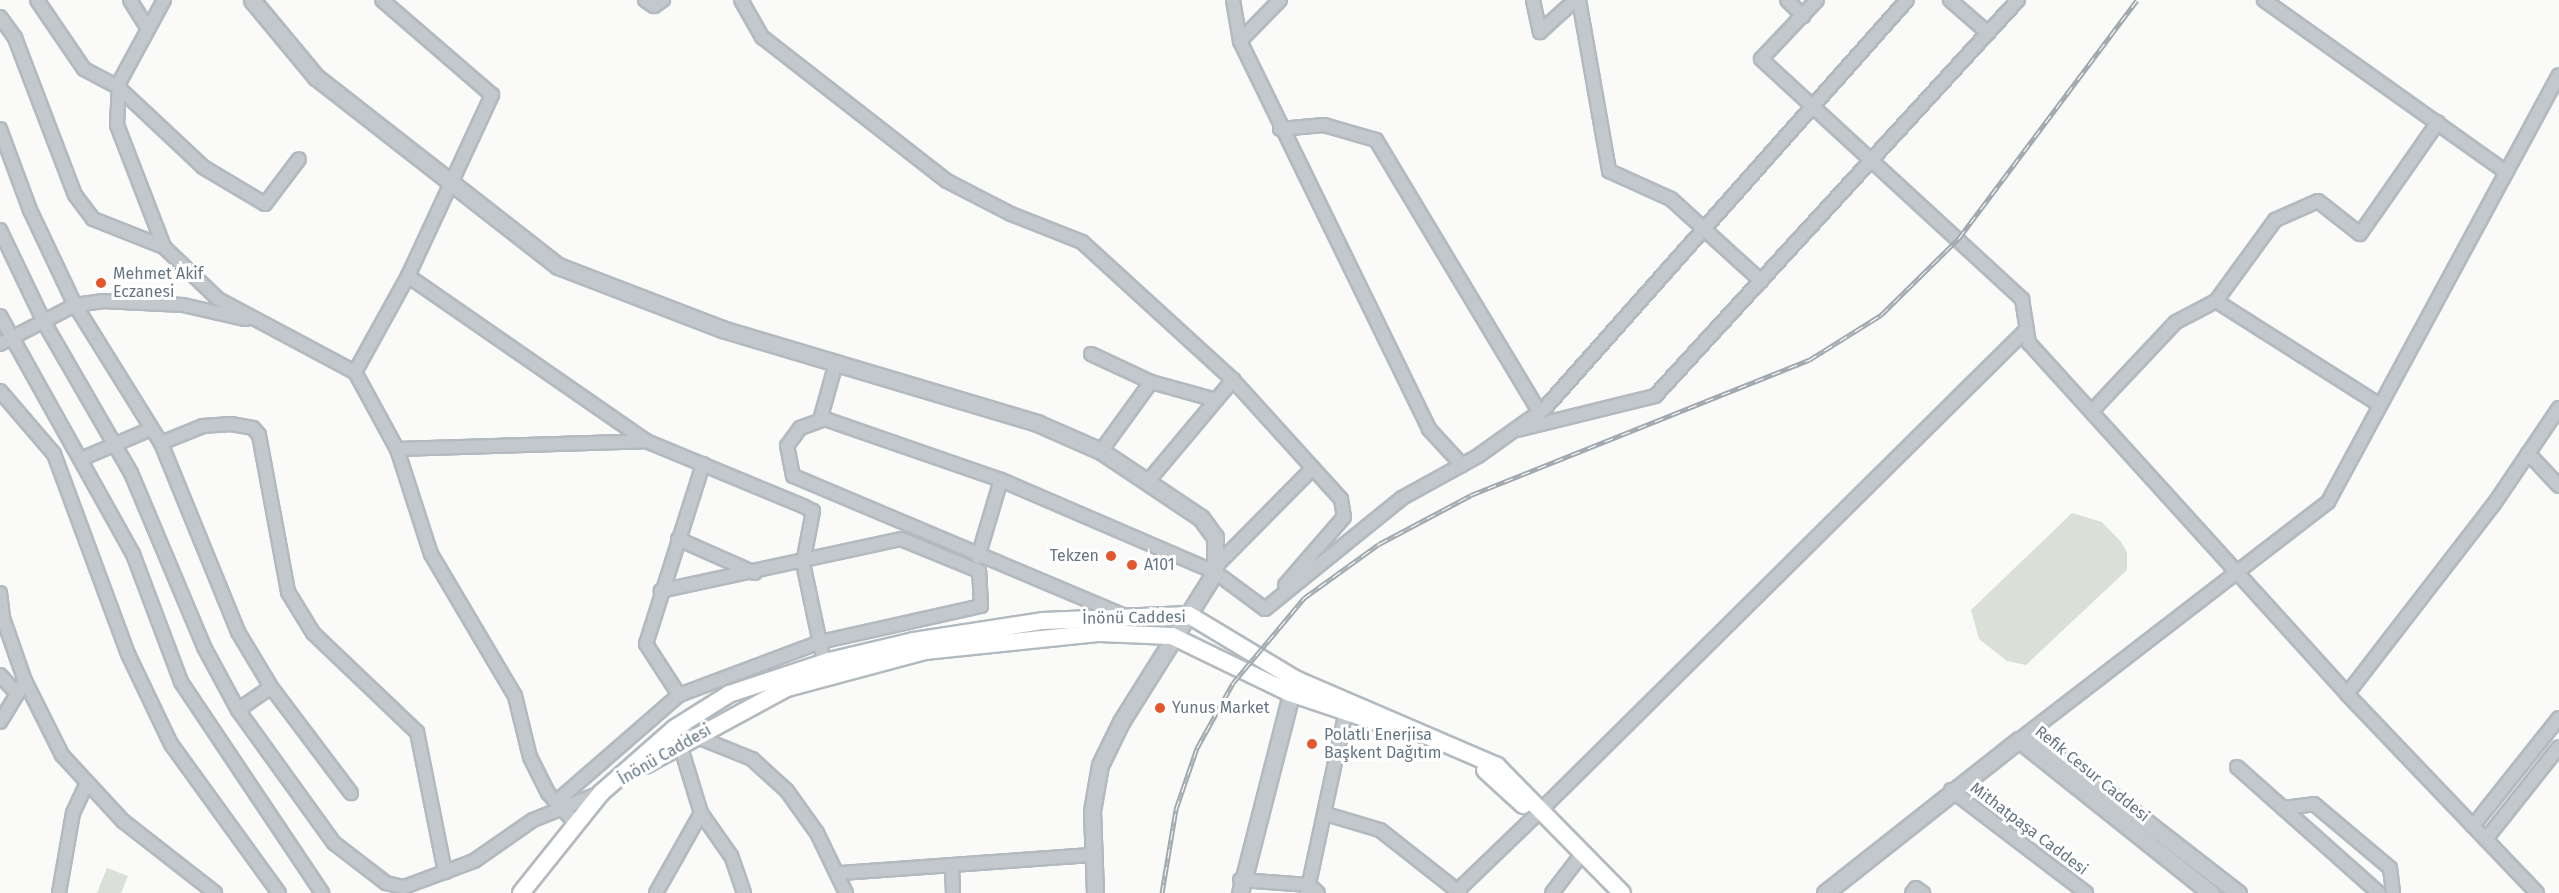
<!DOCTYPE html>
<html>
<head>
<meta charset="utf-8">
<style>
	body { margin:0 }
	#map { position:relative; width:2559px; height:893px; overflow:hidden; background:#fafaf8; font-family:"Fira Sans",sans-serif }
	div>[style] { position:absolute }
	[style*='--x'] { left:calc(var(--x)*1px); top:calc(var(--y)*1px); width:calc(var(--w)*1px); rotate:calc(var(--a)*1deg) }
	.green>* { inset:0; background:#dadfd7 }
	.roads { filter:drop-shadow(2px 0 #b3babf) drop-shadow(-2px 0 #b3babf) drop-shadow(0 2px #b3babf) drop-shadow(0 -2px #b3babf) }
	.minor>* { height:12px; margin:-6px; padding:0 6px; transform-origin:6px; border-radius:6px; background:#c3c8cc }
	.tertiary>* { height:15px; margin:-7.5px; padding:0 7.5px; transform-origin:7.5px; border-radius:7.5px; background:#c3c8cc }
	.secondary>* { height:16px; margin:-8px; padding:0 8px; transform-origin:8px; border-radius:8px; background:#fff }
	.rail>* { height:5px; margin-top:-2.5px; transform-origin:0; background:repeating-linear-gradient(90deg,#fff 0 9px,#a2aab0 0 18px); box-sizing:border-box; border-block:2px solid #a2aab0 }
	.dots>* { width:16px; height:16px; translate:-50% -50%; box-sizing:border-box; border:3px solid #fff; border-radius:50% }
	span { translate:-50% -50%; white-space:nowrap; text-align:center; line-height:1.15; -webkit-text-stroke:6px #fff; paint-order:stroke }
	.poi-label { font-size:16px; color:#657683 }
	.left { translate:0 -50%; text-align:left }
	.right { translate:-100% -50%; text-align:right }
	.street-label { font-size:16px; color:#657683 }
</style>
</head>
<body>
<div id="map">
	<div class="green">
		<div style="clip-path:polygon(2072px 513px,2102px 522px,2121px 542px,2127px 552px,2127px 570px,2026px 665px,2007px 661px,1979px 639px,1971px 610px)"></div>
		<div style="clip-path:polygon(107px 868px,128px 876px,121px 893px,97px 893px)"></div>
	</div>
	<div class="roads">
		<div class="minor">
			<div style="--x:37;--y:0;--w:83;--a:55.7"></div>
			<div style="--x:84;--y:69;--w:40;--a:28"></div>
			<div style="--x:119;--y:88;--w:115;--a:43.2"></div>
			<div style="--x:203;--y:167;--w:72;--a:30.8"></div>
			<div style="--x:265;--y:204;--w:56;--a:-52.9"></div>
			<div style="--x:130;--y:0;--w:34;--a:58"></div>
			<div style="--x:164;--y:0;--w:94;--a:118.5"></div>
			<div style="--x:119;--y:83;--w:42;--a:92.7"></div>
			<div style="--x:117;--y:125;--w:131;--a:68.9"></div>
			<div style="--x:164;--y:247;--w:75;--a:43.9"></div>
			<div style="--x:218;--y:299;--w:155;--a:28.1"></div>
			<div style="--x:355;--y:372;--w:88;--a:61.4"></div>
			<div style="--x:397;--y:449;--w:110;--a:72.1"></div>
			<div style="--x:431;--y:554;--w:165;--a:59.4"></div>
			<div style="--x:515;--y:696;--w:63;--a:76.2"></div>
			<div style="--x:530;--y:757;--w:40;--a:63.4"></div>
			<div style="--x:548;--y:793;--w:39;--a:48"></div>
			<div style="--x:645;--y:0;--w:11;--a:34"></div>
			<div style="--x:654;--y:6;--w:11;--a:-34"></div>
			<div style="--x:741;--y:0;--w:43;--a:60.4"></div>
			<div style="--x:762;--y:37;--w:234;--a:37.9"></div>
			<div style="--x:947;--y:181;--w:72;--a:27.3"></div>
			<div style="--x:1011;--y:214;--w:76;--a:21.5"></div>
			<div style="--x:1082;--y:242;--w:205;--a:42.4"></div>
			<div style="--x:1233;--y:380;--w:161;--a:47.8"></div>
			<div style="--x:1341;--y:499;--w:18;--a:81"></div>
			<div style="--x:1344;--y:517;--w:90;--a:130.9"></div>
			<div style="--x:1233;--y:0;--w:42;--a:80.3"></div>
			<div style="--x:1280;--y:0;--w:57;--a:134.3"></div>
			<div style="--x:1240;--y:41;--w:432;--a:64"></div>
			<div style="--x:1429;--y:429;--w:49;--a:47.5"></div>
			<div style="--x:1533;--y:0;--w:33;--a:78"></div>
			<div style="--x:1540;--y:32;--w:47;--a:-42.4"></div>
			<div style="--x:1579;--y:0;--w:174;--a:80"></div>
			<div style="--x:1609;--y:171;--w:68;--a:24.3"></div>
			<div style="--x:1671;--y:199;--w:122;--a:42.3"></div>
			<div style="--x:1787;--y:0;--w:23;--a:45"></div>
			<div style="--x:1817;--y:0;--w:81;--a:133.5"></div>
			<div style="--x:1761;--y:59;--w:355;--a:42.6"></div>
			<div style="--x:2022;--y:299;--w:45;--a:81"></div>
			<div style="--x:2029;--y:343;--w:474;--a:47.8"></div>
			<div style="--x:2347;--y:694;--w:275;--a:46.3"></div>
			<div style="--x:1950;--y:0;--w:50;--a:41"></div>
			<div style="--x:2264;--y:0;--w:297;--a:35.4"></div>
			<div style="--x:0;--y:17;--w:26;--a:54"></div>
			<div style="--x:15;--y:38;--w:168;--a:69.1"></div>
			<div style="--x:75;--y:195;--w:30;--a:53"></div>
			<div style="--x:93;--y:219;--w:76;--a:21.5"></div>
			<div style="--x:0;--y:129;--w:86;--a:69.7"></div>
			<div style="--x:30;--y:210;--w:105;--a:64.7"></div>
			<div style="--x:75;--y:305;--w:163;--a:58.1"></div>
			<div style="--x:161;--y:443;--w:204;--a:67.8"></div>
			<div style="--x:238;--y:632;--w:64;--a:59"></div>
			<div style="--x:271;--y:687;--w:133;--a:53"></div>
			<div style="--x:1280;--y:129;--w:44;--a:-5.2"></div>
			<div style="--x:1324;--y:125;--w:54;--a:16.1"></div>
			<div style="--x:1376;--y:140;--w:315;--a:59"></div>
			<div style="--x:0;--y:230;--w:104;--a:64.4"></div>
			<div style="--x:45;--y:324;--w:172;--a:60"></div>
			<div style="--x:131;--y:473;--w:189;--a:67.2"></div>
			<div style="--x:204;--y:647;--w:72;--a:61.6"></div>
			<div style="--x:238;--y:710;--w:164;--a:54.2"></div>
			<div style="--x:334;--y:843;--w:66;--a:37.6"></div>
			<div style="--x:386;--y:883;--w:18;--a:13"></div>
			<div style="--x:404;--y:887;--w:75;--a:-20.4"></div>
			<div style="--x:474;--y:861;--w:72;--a:-34.8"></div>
			<div style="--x:533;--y:820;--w:72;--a:-21.9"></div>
			<div style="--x:408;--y:276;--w:290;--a:34.7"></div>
			<div style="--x:2216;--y:301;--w:194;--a:32.4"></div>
			<div style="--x:0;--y:316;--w:273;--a:60.8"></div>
			<div style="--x:133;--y:554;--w:137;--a:69.4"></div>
			<div style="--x:181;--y:682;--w:254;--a:56.2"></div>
			<div style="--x:0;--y:344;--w:85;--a:-27.5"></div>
			<div style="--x:75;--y:305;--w:27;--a:-8"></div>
			<div style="--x:102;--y:301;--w:81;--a:2.8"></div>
			<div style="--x:183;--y:305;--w:64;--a:12.7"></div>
			<div style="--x:1091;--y:354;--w:66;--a:25"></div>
			<div style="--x:1151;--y:382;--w:67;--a:15.5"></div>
			<div style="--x:355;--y:372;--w:110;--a:-61.1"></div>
			<div style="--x:408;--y:276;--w:200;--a:-65.1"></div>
			<div style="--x:492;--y:95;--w:145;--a:-139.2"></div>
			<div style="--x:0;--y:391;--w:83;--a:49.4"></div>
			<div style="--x:54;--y:454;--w:213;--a:69.7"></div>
			<div style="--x:128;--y:654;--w:100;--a:64.5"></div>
			<div style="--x:171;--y:744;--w:184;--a:54.1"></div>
			<div style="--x:2092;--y:411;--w:122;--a:-46.7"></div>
			<div style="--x:2176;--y:322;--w:45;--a:-27.7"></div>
			<div style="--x:2216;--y:301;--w:100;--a:-53.9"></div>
			<div style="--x:2275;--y:220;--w:47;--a:-23.8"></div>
			<div style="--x:2318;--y:201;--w:53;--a:38.2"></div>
			<div style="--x:2360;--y:234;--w:136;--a:-55.1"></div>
			<div style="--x:820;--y:420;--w:59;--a:-74.3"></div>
			<div style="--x:1517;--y:430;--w:142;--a:-13.8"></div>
			<div style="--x:1655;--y:396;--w:537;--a:-47.49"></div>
			<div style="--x:161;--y:443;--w:45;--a:-22"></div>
			<div style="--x:203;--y:426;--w:28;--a:-4"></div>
			<div style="--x:231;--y:424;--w:22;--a:10"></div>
			<div style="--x:253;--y:428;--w:9;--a:49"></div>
			<div style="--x:259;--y:435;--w:160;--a:79.5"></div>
			<div style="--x:288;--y:592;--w:48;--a:58.6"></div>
			<div style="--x:313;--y:633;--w:144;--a:43.6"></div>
			<div style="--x:417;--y:732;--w:143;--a:78.7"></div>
			<div style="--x:397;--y:449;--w:249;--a:-1.8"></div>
			<div style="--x:646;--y:441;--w:170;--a:22.5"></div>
			<div style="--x:803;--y:506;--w:11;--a:27"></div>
			<div style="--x:813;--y:511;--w:53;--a:100.9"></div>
			<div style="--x:803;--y:563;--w:101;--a:78"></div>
			<div style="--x:1101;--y:451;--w:85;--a:-54.1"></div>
			<div style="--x:2528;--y:453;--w:45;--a:46.8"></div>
			<div style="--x:81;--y:459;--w:76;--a:-23.2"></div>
			<div style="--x:1149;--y:480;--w:131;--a:-50"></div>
			<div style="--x:678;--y:539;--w:84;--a:23.8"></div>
			<div style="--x:978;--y:557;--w:80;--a:-73.4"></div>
			<div style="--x:1217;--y:565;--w:136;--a:-45.3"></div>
			<div style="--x:0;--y:593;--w:25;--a:83"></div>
			<div style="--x:3;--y:618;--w:67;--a:70.8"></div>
			<div style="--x:25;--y:681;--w:83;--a:63.4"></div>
			<div style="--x:62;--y:755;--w:90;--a:47.3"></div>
			<div style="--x:123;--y:821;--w:117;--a:38"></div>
			<div style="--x:1125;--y:616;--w:360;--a:-157.1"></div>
			<div style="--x:793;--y:476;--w:31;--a:-101"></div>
			<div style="--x:787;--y:446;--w:22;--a:-54"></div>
			<div style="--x:800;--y:428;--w:27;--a:-20"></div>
			<div style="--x:825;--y:419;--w:186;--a:19.1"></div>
			<div style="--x:1001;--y:480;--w:233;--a:23.3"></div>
			<div style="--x:1215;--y:572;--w:62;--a:36.5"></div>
			<div style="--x:1265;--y:609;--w:176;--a:-39"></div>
			<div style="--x:1402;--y:498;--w:87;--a:-28.9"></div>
			<div style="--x:1478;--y:456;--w:82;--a:-35.6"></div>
			<div style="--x:1545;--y:408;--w:545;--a:-48.42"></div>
			<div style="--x:0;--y:675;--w:24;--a:48"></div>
			<div style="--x:2347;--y:694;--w:240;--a:-52.3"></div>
			<div style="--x:2494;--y:504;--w:116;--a:-55.9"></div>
			<div style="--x:679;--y:695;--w:61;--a:-122.9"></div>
			<div style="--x:646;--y:644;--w:189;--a:-72.4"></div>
			<div style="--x:238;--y:710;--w:40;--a:-34.9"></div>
			<div style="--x:0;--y:722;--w:48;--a:-58.6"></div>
			<div style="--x:2019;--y:740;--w:390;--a:-37.6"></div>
			<div style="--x:2328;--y:502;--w:485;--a:-61.6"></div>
			<div style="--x:2237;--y:767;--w:190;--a:41.6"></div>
			<div style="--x:1951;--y:790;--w:170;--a:37.3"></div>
			<div style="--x:556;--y:802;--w:163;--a:-41"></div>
			<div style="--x:679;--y:695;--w:151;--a:-20.6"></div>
			<div style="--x:820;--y:642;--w:165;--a:-12.6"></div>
			<div style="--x:981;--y:606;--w:35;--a:-93"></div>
			<div style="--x:979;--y:571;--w:84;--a:-157.7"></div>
			<div style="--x:901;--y:539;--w:246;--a:167.8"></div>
			<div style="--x:2283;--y:808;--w:31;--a:-7"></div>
			<div style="--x:2314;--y:804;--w:99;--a:40.1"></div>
			<div style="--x:2390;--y:868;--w:25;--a:83"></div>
			<div style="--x:1542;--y:809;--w:682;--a:-44.7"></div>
			<div style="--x:1326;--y:814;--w:56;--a:16.5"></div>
			<div style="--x:1380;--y:830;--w:102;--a:38.2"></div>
			<div style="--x:2473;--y:826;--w:138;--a:-51.5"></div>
			<div style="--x:2486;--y:839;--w:117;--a:-51.6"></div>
			<div style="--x:952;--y:865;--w:28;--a:88"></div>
			<div style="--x:841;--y:873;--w:254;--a:-4.1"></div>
			<div style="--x:1240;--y:880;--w:69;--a:4.1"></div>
			<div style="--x:1309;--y:885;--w:12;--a:42"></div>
			<div style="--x:59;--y:893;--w:81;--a:-80.1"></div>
			<div style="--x:73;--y:813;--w:33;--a:-65"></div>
			<div style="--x:656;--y:893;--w:92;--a:-60.6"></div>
			<div style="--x:744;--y:893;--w:39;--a:-109"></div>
			<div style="--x:731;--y:856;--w:52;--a:-124.9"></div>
			<div style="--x:701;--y:813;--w:89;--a:-107"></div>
			<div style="--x:675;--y:728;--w:83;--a:21.9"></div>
			<div style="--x:752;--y:759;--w:47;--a:42.4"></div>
			<div style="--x:787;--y:791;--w:52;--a:54.5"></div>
			<div style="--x:817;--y:833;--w:67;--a:64.2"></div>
			<div style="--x:1307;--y:893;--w:182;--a:-77.9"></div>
			<div style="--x:1455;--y:893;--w:111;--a:-43.9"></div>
			<div style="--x:1552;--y:893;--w:43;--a:-52.6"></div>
			<div style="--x:1912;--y:893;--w:6;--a:-51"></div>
			<div style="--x:1916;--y:888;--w:9;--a:36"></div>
		</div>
		<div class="tertiary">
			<div style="--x:252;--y:0;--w:100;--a:50.3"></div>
			<div style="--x:316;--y:77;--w:307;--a:38"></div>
			<div style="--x:558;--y:266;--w:176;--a:21"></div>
			<div style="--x:722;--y:329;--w:329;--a:16.6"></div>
			<div style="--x:1037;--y:423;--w:70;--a:23.6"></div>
			<div style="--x:1101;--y:451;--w:120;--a:33.8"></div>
			<div style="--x:1201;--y:518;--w:24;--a:54"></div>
			<div style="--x:1215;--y:537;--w:35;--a:90"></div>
			<div style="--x:1215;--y:572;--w:177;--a:122.1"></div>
			<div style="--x:1121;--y:722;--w:48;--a:116"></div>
			<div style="--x:1100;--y:765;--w:47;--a:99.9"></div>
			<div style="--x:1092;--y:811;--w:82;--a:87.9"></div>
			<div style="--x:2019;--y:740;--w:24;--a:5"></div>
			<div style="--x:2043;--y:742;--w:247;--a:37.8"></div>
			<div style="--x:2019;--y:740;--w:246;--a:38.6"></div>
			<div style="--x:1240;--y:893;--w:218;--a:-75.6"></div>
			<div style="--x:1825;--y:893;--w:247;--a:-38.3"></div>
		</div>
		<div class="secondary">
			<div style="--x:645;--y:765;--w:162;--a:-28.5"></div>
			<div style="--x:787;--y:688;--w:143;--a:-15"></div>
			<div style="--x:925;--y:651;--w:176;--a:-5.9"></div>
			<div style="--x:1100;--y:633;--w:72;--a:2.4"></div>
			<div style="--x:1172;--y:636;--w:131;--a:25.8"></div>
			<div style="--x:1290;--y:693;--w:97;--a:18.6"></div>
			<div style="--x:1485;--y:770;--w:52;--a:42.6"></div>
			<div style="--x:521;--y:893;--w:128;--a:-51.3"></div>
			<div style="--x:601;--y:793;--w:98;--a:-41.3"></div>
			<div style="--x:675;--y:728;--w:64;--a:-32.2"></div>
			<div style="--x:729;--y:694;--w:105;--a:-18.3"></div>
			<div style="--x:829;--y:661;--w:87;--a:-13.2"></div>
			<div style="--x:914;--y:641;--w:131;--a:-8.8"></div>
			<div style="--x:1043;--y:621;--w:146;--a:-2.4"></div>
			<div style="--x:1189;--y:615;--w:124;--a:31.1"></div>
			<div style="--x:1295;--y:679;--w:220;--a:23.3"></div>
			<div style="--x:1497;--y:766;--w:178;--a:45.5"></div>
		</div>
	</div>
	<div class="rail">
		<div style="--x:1162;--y:893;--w:85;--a:-80.5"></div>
		<div style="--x:1176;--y:809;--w:65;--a:-71"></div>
		<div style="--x:1197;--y:748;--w:74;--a:-61"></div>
		<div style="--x:1233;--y:683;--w:111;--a:-50.1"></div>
		<div style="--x:1304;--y:598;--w:92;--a:-35.8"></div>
		<div style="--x:1379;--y:544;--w:104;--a:-28"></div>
		<div style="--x:1471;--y:495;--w:364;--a:-21.8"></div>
		<div style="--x:1809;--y:360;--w:85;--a:-32"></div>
		<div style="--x:1881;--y:315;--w:110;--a:-44.6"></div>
		<div style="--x:1959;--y:238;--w:297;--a:-53.2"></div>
	</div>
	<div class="dots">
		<div style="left:101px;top:283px;background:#e4572e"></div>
		<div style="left:1111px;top:556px;background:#e4572e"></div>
		<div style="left:1132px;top:565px;background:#e4572e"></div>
		<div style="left:1160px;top:708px;background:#e4572e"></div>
		<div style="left:1312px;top:744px;background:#e4572e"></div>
	</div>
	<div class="poi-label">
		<span class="left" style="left:113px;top:283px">Mehmet Akif<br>Eczanesi</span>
		<span class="right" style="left:1099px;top:556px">Tekzen</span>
		<span class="left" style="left:1144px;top:565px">A101</span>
		<span class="left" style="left:1172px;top:708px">Yunus Market</span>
		<span class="left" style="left:1324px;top:744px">Polatlı Enerjisa<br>Başkent Dağıtım</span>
	</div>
	<div class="street-label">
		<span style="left:1134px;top:618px;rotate:-1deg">İnönü Caddesi</span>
		<span style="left:665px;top:755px;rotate:-30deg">İnönü Caddesi</span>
		<span style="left:2092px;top:774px;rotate:39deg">Refik Cesur Caddesi</span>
		<span style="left:2029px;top:829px;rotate:37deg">Mithatpaşa Caddesi</span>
	</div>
</div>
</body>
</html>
